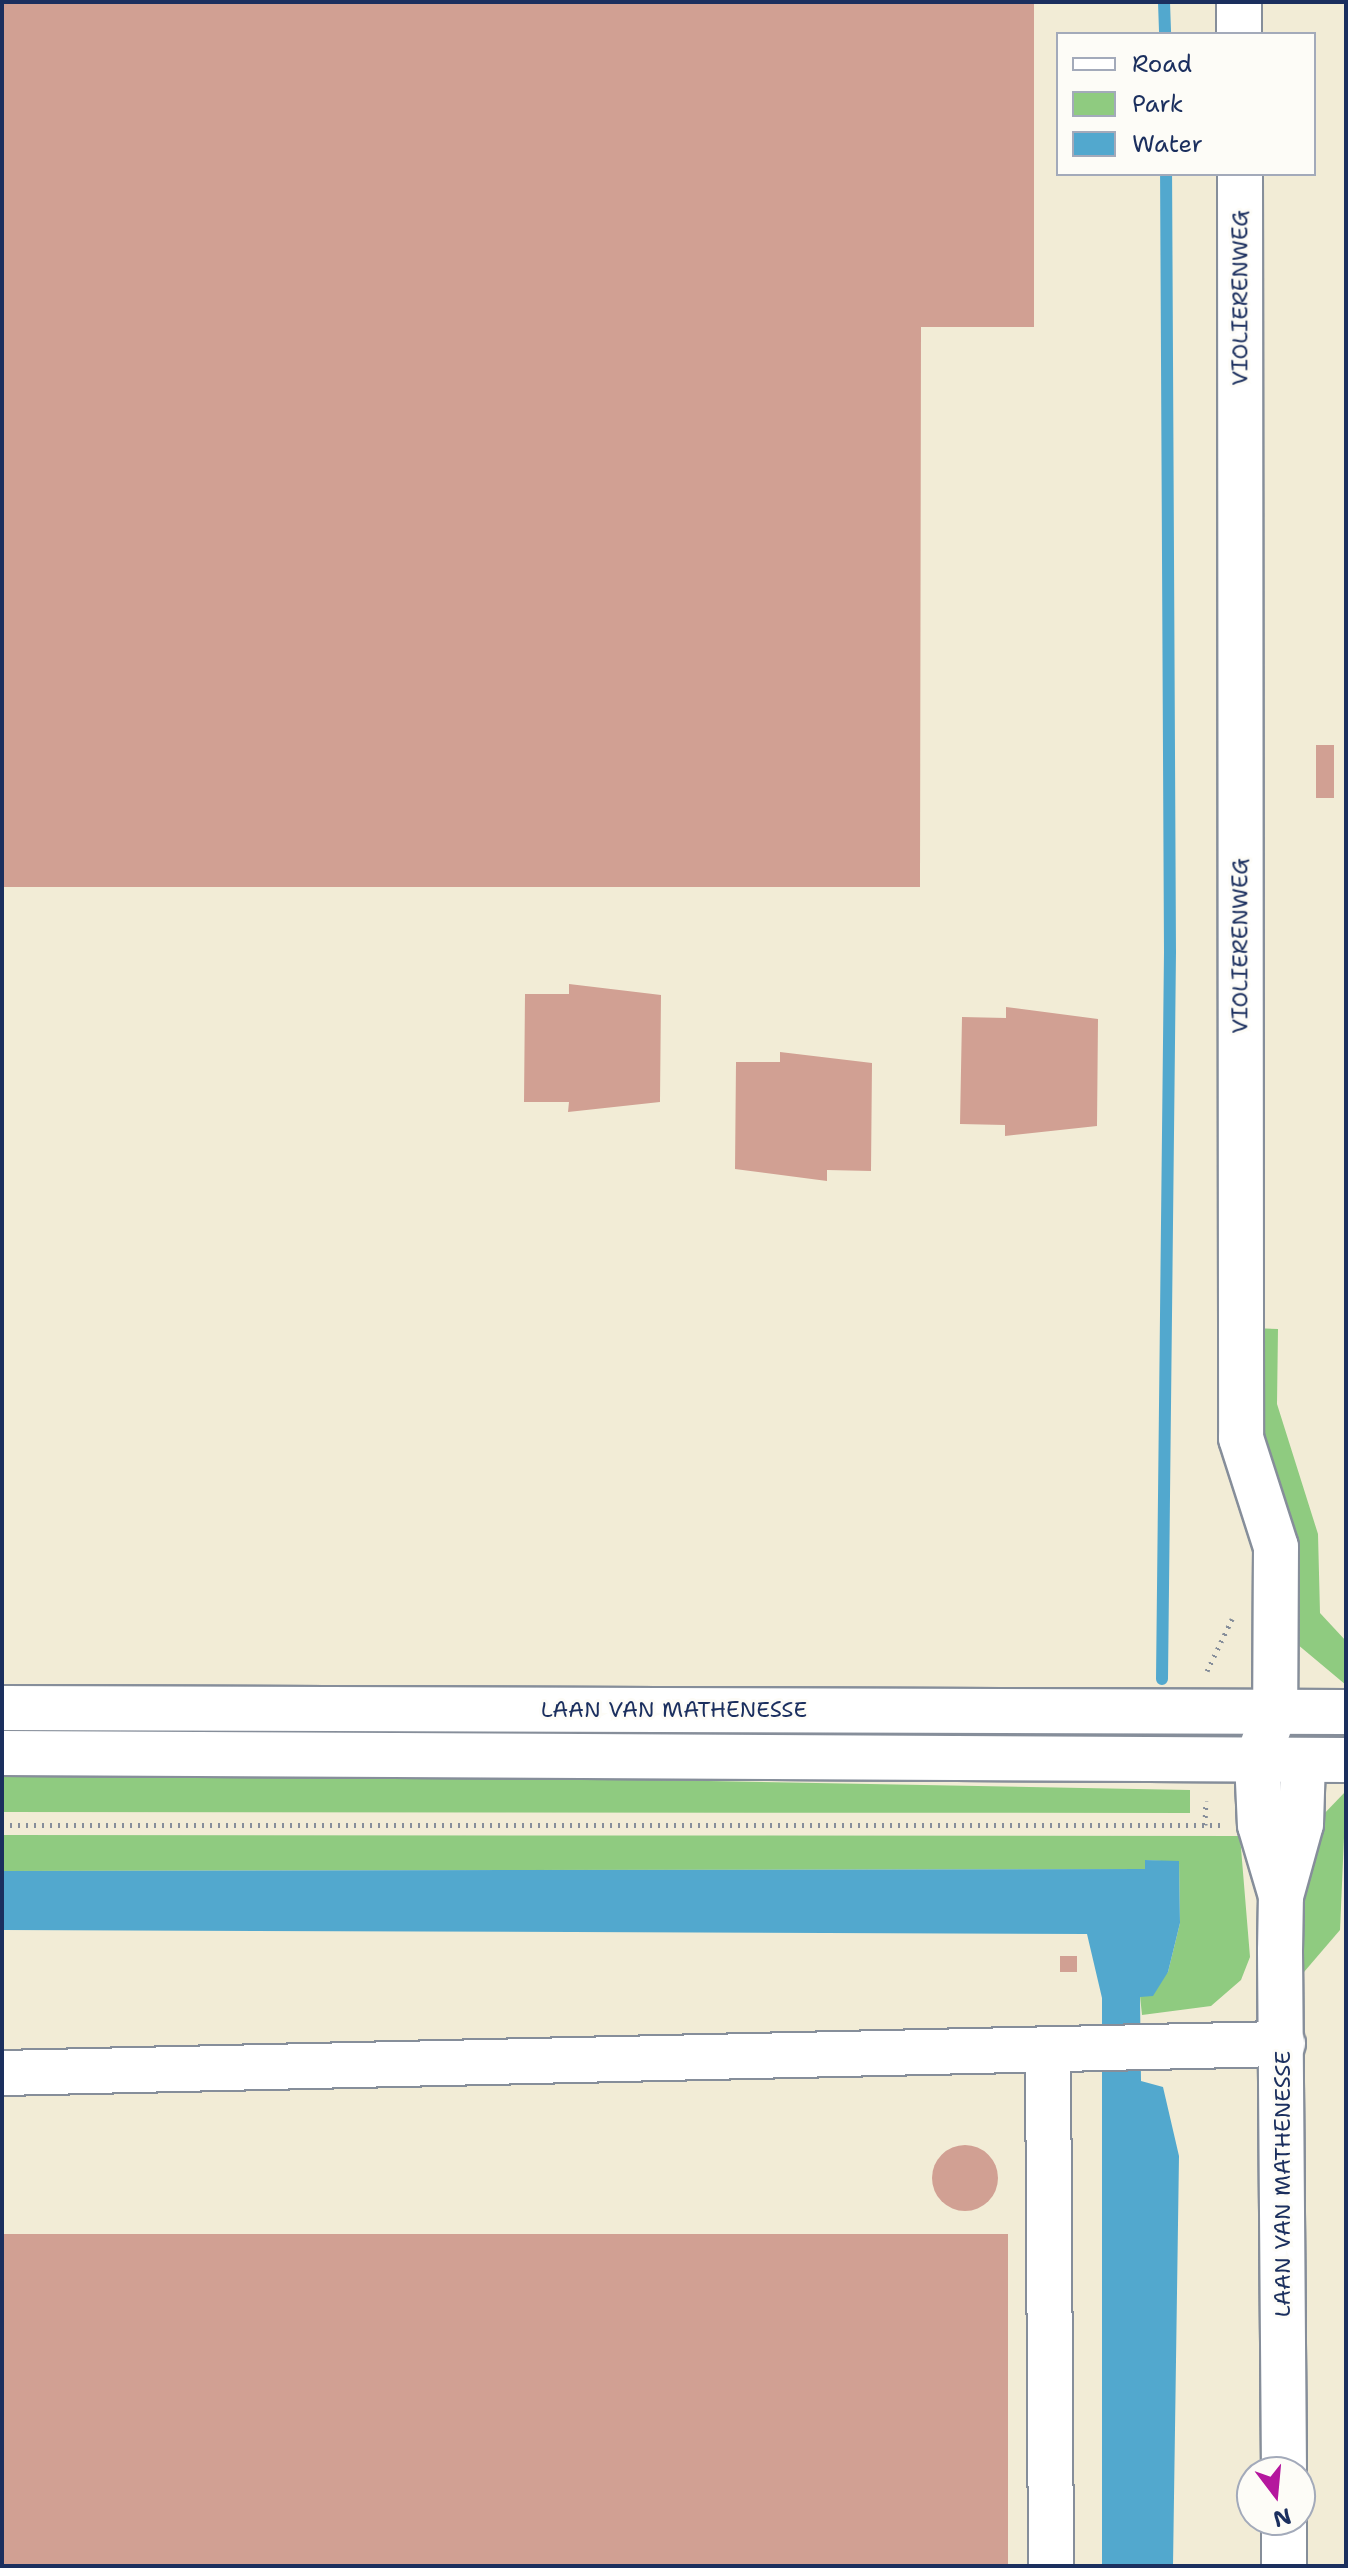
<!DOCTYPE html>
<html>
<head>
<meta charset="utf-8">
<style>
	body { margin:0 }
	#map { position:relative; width:1348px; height:2568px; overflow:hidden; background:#f2ecd6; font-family:"Shantell Sans",sans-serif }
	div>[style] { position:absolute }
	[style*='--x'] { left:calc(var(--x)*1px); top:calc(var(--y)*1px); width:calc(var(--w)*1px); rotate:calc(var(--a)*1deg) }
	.green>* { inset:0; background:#8fcb80 }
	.water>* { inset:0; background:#52a8ce }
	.stream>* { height:12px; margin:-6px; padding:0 6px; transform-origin:6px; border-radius:6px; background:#52a8ce }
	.building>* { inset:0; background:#d1a093; transform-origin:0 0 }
	.round { border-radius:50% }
	.path>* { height:5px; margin-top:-2.5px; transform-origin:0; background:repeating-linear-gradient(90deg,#868e9a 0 2px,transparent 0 8px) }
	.roads { filter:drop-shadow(2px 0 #868e9a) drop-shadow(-2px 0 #868e9a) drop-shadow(0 2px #868e9a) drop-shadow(0 -2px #868e9a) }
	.minor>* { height:44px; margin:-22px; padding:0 22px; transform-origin:22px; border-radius:22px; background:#fff }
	span { translate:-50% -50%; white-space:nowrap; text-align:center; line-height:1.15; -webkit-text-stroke:6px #fdfcf7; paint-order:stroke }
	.street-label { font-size:22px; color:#1b2f5e }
	.frame { position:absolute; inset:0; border:4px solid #1b2f5e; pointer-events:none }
	.legend { position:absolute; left:1056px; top:32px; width:260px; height:144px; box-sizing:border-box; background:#fdfcf7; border:2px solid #a3aaba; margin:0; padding:10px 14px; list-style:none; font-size:24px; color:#1b2f5e }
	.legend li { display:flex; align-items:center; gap:16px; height:40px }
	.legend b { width:40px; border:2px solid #a3aaba }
	.north { position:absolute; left:1236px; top:2456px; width:80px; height:80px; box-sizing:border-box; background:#fdfcf7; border:2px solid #a3aaba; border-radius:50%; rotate:164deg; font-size:22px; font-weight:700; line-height:32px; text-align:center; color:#1b2f5e }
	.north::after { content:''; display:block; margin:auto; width:28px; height:36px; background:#b5179e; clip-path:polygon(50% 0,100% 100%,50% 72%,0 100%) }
</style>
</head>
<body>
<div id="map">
	<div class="green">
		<div style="clip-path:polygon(1251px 1328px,1278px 1329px,1277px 1404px,1318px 1534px,1320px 1613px,1346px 1641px,1346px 1685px,1297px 1644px,1267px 1484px)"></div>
		<div style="clip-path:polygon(2px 1768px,1190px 1790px,1190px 1813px,2px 1812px)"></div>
		<div style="clip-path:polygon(1346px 1791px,1340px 1930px,1298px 1979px,1309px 1847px,1320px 1818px)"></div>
		<div style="clip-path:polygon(2px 1835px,1240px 1836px,1250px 1957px,1241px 1980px,1211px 2006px,1142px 2015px,1140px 1996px,1168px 1972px,1180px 1923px,1179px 1862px,1145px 1860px,1146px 1869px,2px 1871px)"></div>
	</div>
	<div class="water">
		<div style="clip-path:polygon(1145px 1860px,1179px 1861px,1180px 1923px,1168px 1972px,1153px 1996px,1140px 1997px,1141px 2081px,1163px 2087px,1179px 2156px,1173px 2566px,1102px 2566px,1102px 1998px,1087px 1934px,2px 1930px,2px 1871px,1145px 1869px)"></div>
	</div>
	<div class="stream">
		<div style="--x:1164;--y:2;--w:32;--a:88"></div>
		<div style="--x:1162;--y:1679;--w:727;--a:-89.37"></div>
		<div style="--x:1170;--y:952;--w:778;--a:-90.29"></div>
	</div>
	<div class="building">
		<div style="clip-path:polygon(2px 2px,1034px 2px,1034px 327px,921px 327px,920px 887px,2px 887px)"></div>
		<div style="left:1316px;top:745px;width:18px;height:53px"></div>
		<div style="clip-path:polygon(569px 984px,661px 995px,660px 1102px,568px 1112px,569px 1102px,524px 1102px,525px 994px,569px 994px)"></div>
		<div style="clip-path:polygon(1006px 1007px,1098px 1019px,1097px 1126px,1005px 1136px,1005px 1125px,960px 1124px,962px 1017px,1006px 1018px)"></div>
		<div style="clip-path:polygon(780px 1052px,872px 1063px,871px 1171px,827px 1170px,827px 1181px,735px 1169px,736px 1062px,780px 1062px)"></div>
		<div style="left:1060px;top:1956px;width:17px;height:16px"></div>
		<div class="round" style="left:932px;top:2145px;width:66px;height:66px"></div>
		<div style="left:1008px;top:2234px;width:332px;height:1006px;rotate:90deg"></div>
	</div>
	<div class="path">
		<div style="--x:1207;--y:1671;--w:58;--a:-64.3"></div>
		<div style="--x:2;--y:1825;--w:1219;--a:0"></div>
		<div style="--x:1205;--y:1825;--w:24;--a:-88"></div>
	</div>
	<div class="roads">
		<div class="minor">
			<div style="--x:1239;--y:2;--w:32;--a:90"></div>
			<div style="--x:1240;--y:174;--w:1264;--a:89.95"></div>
			<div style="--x:1241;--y:1438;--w:114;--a:72.2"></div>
			<div style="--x:1276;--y:1547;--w:164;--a:90.3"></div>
			<div style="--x:1275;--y:1711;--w:52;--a:110.2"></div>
			<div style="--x:1257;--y:1760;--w:65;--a:87.4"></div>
			<div style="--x:1260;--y:1825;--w:74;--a:73.5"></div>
			<div style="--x:2;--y:1708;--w:1344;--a:0.17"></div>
			<div style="--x:2;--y:1753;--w:1344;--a:0.3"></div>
			<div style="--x:1048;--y:2050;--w:516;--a:89.67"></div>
			<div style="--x:2;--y:2073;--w:1281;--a:-1.3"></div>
			<div style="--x:1284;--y:2472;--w:521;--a:-90.44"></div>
			<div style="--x:1280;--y:1951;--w:55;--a:-89"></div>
			<div style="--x:1281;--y:1896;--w:75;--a:-74.5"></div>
			<div style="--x:1301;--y:1824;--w:63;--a:-88.2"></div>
			<div style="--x:1284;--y:2520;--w:46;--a:90"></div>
		</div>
	</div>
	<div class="street-label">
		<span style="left:1240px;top:298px;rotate:-90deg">VIOLIERENWEG</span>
		<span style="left:1240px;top:946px;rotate:-90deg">VIOLIERENWEG</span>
		<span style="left:674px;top:1710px">LAAN VAN MATHENESSE</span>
		<span style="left:1283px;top:2184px;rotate:-90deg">LAAN VAN MATHENESSE</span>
	</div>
	<div class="frame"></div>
	<ul class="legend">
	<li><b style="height:10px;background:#fff"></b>Road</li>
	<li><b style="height:22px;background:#8fcb80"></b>Park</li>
	<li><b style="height:22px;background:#52a8ce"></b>Water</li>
	</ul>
	<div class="north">N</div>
</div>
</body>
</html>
